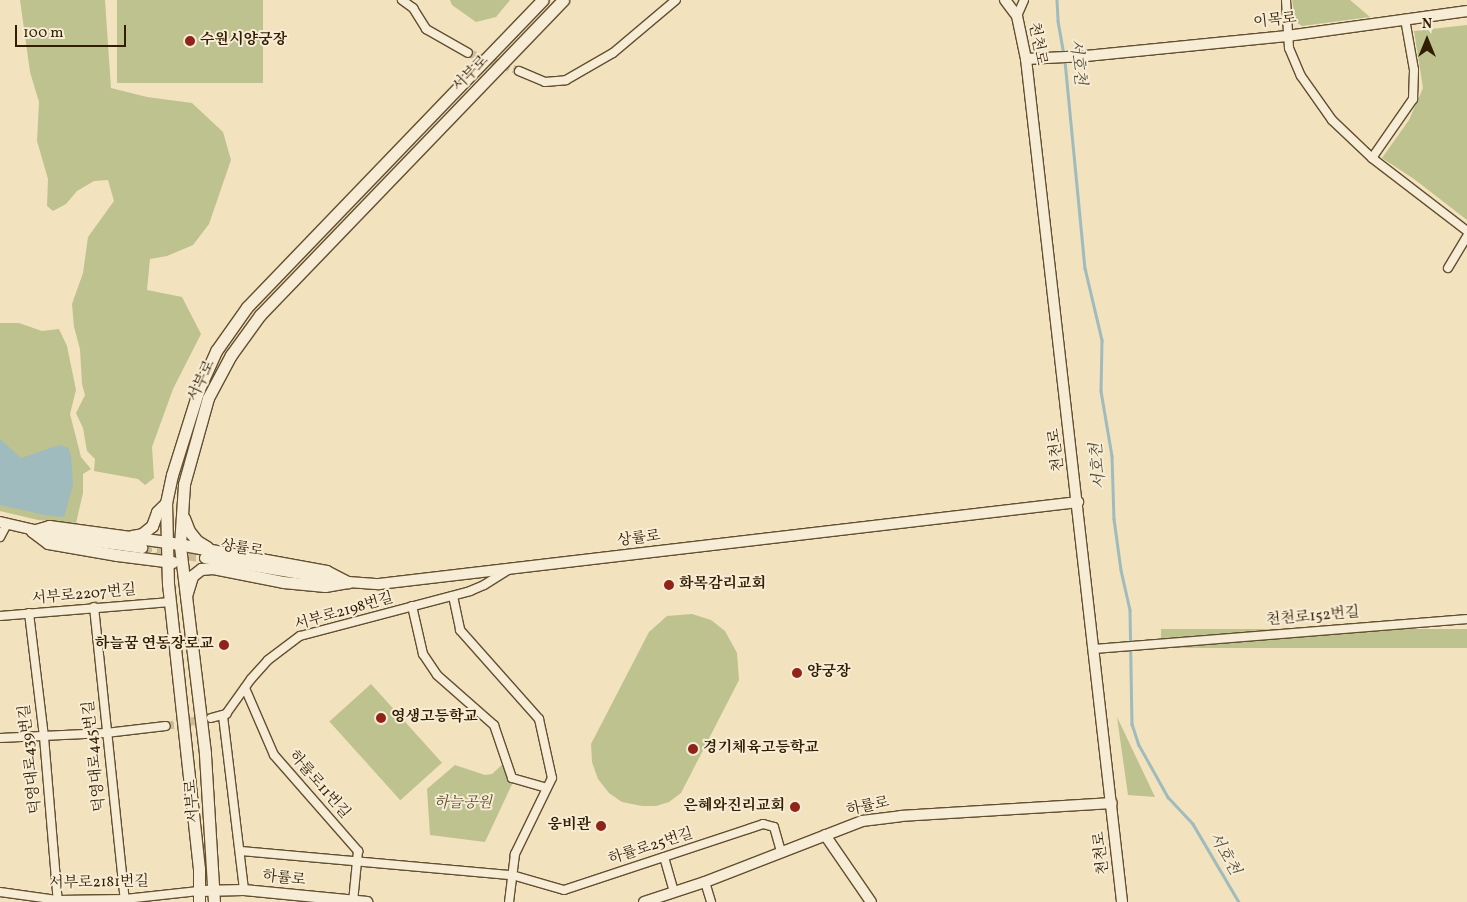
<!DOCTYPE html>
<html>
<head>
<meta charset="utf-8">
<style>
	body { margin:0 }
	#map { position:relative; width:1467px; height:902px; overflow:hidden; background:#f2e2be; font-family:Vollkorn,"Noto Serif KR",serif }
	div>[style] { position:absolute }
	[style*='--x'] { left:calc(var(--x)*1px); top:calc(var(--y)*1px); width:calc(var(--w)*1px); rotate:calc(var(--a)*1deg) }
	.green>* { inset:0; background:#bdc28f; transform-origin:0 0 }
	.water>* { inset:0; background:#a0bbbd }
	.stream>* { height:2.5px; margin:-1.25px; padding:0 1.25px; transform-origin:1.25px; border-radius:1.25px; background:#a0bbbd }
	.minor-tunnel>* { height:8px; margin-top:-4px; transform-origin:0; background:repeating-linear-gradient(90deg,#ccbb98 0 8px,transparent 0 12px) }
	.tertiary-tunnel>* { height:10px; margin-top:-5px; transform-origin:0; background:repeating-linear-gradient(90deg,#ccbb98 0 10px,transparent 0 15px) }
	.roads { filter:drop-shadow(1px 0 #624f30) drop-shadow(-1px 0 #624f30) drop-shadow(0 1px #624f30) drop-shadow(0 -1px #624f30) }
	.minor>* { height:8px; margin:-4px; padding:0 4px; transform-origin:4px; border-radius:4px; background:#f7ecd5 }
	.tertiary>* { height:10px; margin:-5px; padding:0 5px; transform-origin:5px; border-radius:5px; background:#f7ecd5 }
	.secondary>* { height:11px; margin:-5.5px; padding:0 5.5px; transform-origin:5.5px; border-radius:5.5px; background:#f7ecd5 }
	.dots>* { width:14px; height:14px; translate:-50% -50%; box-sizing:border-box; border:2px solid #f7ecd5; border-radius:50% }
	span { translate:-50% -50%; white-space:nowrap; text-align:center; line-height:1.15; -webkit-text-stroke:4px #f7ecd5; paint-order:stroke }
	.street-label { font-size:15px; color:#321e00 }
	.poi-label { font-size:15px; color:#321e00; font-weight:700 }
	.left { translate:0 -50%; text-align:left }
	.right { translate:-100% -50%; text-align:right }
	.park-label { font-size:15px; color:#5c4f2b; font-style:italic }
	.water-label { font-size:16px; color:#534d39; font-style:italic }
	.north { position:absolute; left:1402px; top:15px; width:50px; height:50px; -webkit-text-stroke:4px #f7ecd5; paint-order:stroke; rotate:0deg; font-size:14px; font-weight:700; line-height:20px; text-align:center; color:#321e00 }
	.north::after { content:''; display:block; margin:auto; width:18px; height:22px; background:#321e00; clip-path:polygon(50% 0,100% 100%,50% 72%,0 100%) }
	.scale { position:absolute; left:15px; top:25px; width:111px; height:22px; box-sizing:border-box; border:2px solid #321e00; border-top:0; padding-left:6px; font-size:15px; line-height:18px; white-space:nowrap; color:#321e00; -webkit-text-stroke:4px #f7ecd5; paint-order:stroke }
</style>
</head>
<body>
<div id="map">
	<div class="green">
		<div style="clip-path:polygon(20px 0,105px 0,111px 88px,147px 97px,192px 103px,223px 132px,231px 160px,209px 224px,193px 245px,167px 256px,150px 259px,147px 290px,182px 297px,201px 334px,173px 389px,152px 447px,154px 478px,145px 485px,138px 479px,94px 471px,95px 459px,87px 451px,83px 428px,76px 413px,85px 395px,82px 384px,80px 349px,74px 327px,72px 304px,83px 273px,88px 237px,114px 201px,108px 180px,94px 181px,77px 191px,66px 204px,53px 211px,47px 206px,48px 179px,37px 141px,39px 102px,30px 72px)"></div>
		<div style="left:117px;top:0;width:146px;height:83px"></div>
		<div style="clip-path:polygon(450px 0,510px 0,496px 17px,476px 22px,452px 5px)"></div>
		<div style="clip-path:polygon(1292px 0,1350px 0,1370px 17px,1302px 26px,1296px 22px)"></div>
		<div style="clip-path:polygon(1467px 25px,1467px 220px,1414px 179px,1382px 158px,1409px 120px,1423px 88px,1414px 31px)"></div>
		<div style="clip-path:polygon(0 323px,19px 323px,42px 331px,59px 329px,67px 346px,76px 390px,70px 414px,81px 457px,91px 469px,83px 474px,83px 493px,76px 523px,38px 520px,0 511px)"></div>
		<div style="clip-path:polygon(692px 614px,711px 620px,725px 631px,737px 653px,739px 680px,681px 793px,669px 802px,656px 806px,642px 806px,622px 802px,609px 793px,598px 779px,592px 762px,591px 744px,649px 632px,667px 616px)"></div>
		<div style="left:1467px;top:629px;width:19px;height:306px;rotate:90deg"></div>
		<div style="left:371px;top:684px;width:106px;height:56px;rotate:48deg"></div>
		<div style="clip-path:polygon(1117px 717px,1155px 797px,1128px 795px)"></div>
		<div style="clip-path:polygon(504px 763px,513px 782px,485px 842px,430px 835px,427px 789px,455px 765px,485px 775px,492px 774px)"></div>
	</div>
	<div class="water">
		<div style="clip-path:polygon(0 439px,21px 458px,59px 445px,68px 448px,71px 455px,73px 485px,64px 517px,45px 515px,0 505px)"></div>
	</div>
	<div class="stream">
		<div style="--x:1057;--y:0;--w:21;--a:87"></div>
		<div style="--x:1058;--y:21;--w:35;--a:80"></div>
		<div style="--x:1065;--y:61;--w:208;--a:84.5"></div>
		<div style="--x:1085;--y:268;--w:74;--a:76.7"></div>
		<div style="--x:1102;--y:340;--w:51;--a:91.1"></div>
		<div style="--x:1101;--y:391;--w:66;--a:80.4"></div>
		<div style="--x:1112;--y:456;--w:63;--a:88.2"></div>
		<div style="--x:1114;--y:519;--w:51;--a:82.2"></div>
		<div style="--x:1121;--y:570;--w:41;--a:77.3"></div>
		<div style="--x:1130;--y:610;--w:114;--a:89"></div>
		<div style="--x:1132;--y:724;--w:22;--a:72"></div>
		<div style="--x:1139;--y:745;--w:60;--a:60.9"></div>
		<div style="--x:1168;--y:797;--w:37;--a:47"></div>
		<div style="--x:1193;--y:824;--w:91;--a:59.5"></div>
	</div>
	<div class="minor-tunnel">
		<div style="--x:468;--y:53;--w:54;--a:19.4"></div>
		<div style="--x:166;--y:726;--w:40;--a:-10"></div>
	</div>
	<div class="tertiary-tunnel">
		<div style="--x:142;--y:548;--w:64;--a:9"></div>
	</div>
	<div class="roads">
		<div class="minor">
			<div style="--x:402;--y:0;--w:14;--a:36"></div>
			<div style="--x:413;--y:8;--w:25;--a:58"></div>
			<div style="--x:426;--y:29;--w:48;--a:29.7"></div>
			<div style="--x:1286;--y:0;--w:48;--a:86.4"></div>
			<div style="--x:1289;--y:48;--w:30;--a:67"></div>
			<div style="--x:1301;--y:76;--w:54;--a:54.8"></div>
			<div style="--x:1332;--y:120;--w:55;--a:43.5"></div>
			<div style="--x:1372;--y:158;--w:120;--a:37.5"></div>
			<div style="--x:1017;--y:16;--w:17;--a:-66"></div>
			<div style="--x:519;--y:71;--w:28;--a:23"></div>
			<div style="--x:545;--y:82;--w:21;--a:-5"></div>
			<div style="--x:566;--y:80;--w:54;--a:-29.9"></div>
			<div style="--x:613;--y:53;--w:82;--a:-40.1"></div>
			<div style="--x:1372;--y:158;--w:72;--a:-55.2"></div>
			<div style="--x:1413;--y:99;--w:29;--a:-88"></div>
			<div style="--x:1414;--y:70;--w:52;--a:-100"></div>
			<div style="--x:1448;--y:268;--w:37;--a:-59"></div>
			<div style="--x:0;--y:537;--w:15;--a:-62"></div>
			<div style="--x:453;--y:596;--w:35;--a:78"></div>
			<div style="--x:460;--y:630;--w:119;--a:48.4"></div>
			<div style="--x:539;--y:719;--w:60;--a:77.6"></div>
			<div style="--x:552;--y:778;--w:85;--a:116"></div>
			<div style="--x:515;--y:854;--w:48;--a:97.1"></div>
			<div style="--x:412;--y:606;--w:49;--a:77.1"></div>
			<div style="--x:423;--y:654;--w:25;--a:56"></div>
			<div style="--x:437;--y:675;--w:76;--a:41.3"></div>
			<div style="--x:494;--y:725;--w:56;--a:71.2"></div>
			<div style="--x:512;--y:778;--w:36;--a:16"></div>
			<div style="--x:94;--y:607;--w:297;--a:84"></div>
			<div style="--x:29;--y:613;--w:125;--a:83.1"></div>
			<div style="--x:44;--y:737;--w:166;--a:85.2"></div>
			<div style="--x:0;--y:616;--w:171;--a:-4.7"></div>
			<div style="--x:1095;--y:649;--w:373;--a:-4.6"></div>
			<div style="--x:245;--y:688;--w:73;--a:66.6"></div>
			<div style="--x:274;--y:755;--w:128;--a:48.8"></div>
			<div style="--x:358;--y:851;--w:51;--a:95.6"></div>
			<div style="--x:223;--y:716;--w:175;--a:83.1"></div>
			<div style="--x:211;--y:718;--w:16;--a:-15"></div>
			<div style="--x:226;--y:714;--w:43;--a:-54.5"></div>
			<div style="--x:251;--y:679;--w:25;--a:-48"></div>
			<div style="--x:268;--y:660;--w:40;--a:-37"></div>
			<div style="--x:300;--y:636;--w:176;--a:-14.8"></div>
			<div style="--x:470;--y:591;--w:15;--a:-23"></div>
			<div style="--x:484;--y:585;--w:31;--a:-32"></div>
			<div style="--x:0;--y:738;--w:106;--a:-2.7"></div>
			<div style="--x:106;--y:733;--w:60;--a:-6.7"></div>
			<div style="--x:241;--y:851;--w:272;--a:5.1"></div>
			<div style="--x:512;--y:875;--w:54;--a:16.1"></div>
			<div style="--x:564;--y:890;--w:210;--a:-18.3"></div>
			<div style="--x:763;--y:824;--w:11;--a:15"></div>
			<div style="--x:774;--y:827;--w:26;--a:74"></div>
			<div style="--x:664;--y:857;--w:36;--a:74"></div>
			<div style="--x:705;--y:882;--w:21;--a:73"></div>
			<div style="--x:0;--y:892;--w:59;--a:7.9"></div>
			<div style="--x:58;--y:900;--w:67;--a:-0.9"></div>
			<div style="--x:125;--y:899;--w:74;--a:-6.2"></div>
		</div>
		<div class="tertiary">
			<div style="--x:1005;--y:0;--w:20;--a:53"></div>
			<div style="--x:1017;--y:16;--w:44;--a:78.2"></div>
			<div style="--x:1026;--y:59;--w:848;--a:83.5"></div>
			<div style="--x:1026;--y:59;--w:60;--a:-2.9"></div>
			<div style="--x:1086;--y:56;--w:202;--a:-5.7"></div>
			<div style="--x:1287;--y:36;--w:182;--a:-7.9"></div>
			<div style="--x:0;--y:522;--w:71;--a:13.1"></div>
			<div style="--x:69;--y:538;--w:74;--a:7.8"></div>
			<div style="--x:205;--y:558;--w:145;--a:9.5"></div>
			<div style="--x:348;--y:582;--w:31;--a:4"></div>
			<div style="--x:379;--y:584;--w:704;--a:-6.69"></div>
			<div style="--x:825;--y:835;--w:81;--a:55.5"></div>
			<div style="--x:199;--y:891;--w:45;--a:-1.3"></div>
			<div style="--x:244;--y:890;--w:124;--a:5.6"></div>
			<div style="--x:644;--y:902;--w:64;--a:-18.2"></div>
			<div style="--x:705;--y:882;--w:168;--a:-21.2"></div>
			<div style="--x:862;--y:821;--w:39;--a:-7"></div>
			<div style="--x:901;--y:816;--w:211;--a:-3.5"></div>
		</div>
		<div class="secondary">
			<div style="--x:184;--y:518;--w:14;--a:69"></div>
			<div style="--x:189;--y:531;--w:13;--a:51"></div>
			<div style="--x:197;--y:541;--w:12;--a:31"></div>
			<div style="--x:32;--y:531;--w:18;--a:-16"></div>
			<div style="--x:49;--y:526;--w:119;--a:7.7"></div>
			<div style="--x:167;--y:542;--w:162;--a:10.3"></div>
			<div style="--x:326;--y:571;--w:25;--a:27"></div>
			<div style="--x:32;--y:531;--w:20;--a:37"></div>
			<div style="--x:48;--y:543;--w:70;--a:9.9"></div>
			<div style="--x:117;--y:555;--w:56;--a:7.1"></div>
			<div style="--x:132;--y:536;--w:10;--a:-11"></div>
			<div style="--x:142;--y:534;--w:13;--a:-39"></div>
			<div style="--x:152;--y:526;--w:15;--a:-70"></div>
			<div style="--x:157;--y:512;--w:13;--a:-45"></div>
			<div style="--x:186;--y:596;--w:21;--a:-73"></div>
			<div style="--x:192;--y:576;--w:11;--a:-38"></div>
			<div style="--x:201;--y:569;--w:12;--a:-5"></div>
			<div style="--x:213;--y:568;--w:71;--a:11.3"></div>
			<div style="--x:283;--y:582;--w:42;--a:5.4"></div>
			<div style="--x:325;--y:586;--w:23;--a:-10"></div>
			<div style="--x:199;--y:902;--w:33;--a:-90"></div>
			<div style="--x:199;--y:869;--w:287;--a:-96.2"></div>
			<div style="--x:168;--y:584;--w:81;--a:-91.4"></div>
			<div style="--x:166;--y:503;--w:29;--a:-78"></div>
			<div style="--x:172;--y:475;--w:90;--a:-72.6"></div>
			<div style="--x:199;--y:389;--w:42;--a:-65.9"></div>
			<div style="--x:216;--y:351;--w:54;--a:-54.8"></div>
			<div style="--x:247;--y:307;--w:426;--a:-46.1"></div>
			<div style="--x:214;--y:902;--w:149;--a:-93.5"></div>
			<div style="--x:205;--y:753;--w:209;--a:-96.9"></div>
			<div style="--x:180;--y:545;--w:61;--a:-86.2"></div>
			<div style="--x:184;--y:484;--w:89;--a:-74.4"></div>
			<div style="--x:208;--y:398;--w:49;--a:-61.9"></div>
			<div style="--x:231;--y:355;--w:49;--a:-54.1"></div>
			<div style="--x:260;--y:315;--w:437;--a:-46.1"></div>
		</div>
	</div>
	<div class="dots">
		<div style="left:190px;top:41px;background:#8f2418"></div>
		<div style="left:669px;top:585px;background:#8f2418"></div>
		<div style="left:224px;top:645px;background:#8f2418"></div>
		<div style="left:797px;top:673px;background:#8f2418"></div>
		<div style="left:381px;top:718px;background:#8f2418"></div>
		<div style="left:693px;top:749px;background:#8f2418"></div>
		<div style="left:795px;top:807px;background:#8f2418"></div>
		<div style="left:601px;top:826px;background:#8f2418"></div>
	</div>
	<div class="street-label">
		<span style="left:1275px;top:21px;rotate:-6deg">이목로</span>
		<span style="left:1037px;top:44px;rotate:79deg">천천로</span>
		<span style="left:471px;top:74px;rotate:-46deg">서부로</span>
		<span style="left:202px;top:381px;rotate:-65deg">서부로</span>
		<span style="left:1057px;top:450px;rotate:-97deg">천천로</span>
		<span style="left:639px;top:539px;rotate:-7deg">상률로</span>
		<span style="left:242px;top:549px;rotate:9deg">상률로</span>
		<span style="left:84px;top:595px;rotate:-5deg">서부로2207번길</span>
		<span style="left:344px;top:612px;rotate:-16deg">서부로2198번길</span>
		<span style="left:1313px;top:617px;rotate:-5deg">천천로152번길</span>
		<span style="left:95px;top:756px;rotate:-96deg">덕영대로445번길</span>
		<span style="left:31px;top:759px;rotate:-96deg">덕영대로439번길</span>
		<span style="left:319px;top:785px;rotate:49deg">하률로11번길</span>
		<span style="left:193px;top:801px;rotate:-94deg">서부로</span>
		<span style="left:868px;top:807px;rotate:-12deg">하률로</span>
		<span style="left:651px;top:847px;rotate:-18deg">하률로25번길</span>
		<span style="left:1102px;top:853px;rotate:-96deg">천천로</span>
		<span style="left:284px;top:879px;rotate:6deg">하률로</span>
		<span style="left:99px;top:883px;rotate:-1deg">서부로2181번길</span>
	</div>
	<div class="poi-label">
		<span class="left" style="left:200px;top:41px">수원시양궁장</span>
		<span class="left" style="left:679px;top:585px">화목감리교회</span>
		<span class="right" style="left:214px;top:645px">하늘꿈 연동장로교</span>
		<span class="left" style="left:807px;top:673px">양궁장</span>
		<span class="left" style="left:391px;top:718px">영생고등학교</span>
		<span class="left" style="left:703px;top:749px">경기체육고등학교</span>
		<span class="right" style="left:785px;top:807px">은혜와진리교회</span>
		<span class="right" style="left:591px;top:826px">웅비관</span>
	</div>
	<div class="park-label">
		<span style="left:463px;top:804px">하늘공원</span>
	</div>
	<div class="water-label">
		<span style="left:1077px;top:62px;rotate:83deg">서호천</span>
		<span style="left:1099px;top:466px;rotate:-95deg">서호천</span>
		<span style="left:1224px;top:854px;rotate:60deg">서호천</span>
	</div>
	<div class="north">N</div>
	<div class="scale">100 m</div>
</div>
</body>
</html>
